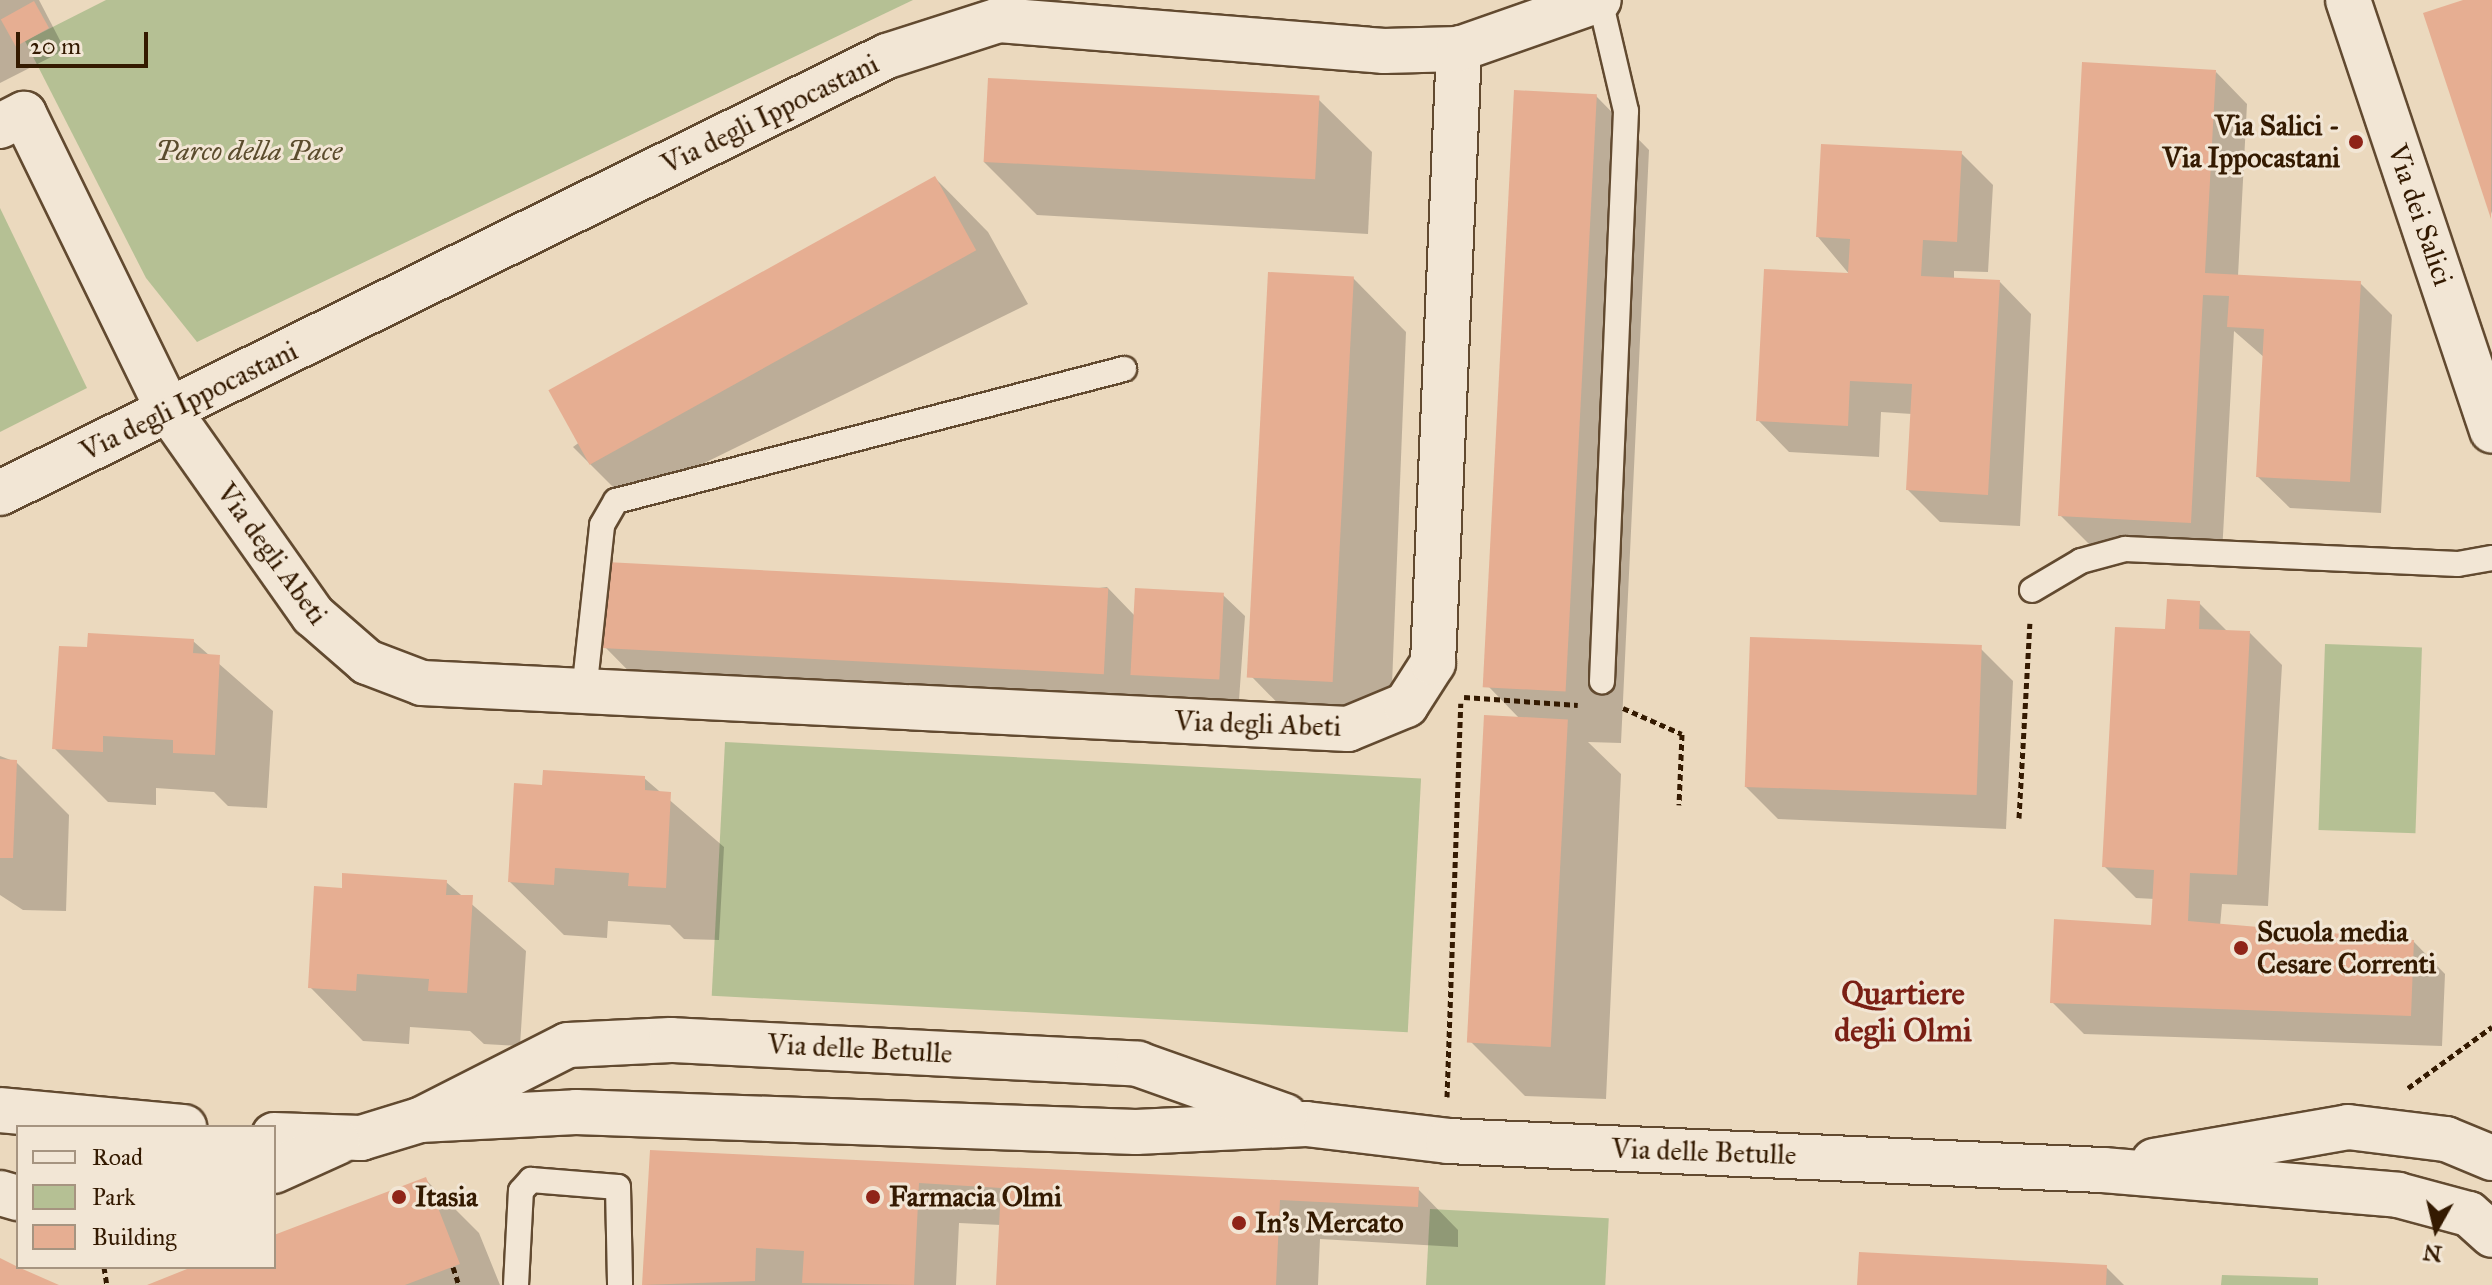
<!DOCTYPE html>
<html>
<head>
<meta charset="utf-8">
<style>
	body { margin:0 }
	#map { position:relative; width:2492px; height:1285px; overflow:hidden; background:#ebd9be; font-family:"IM FELL Great Primer",serif }
	div>[style] { position:absolute }
	[style*='--x'] { left:calc(var(--x)*1px); top:calc(var(--y)*1px); width:calc(var(--w)*1px); rotate:calc(var(--a)*1deg) }
	.green>* { inset:0; background:#b5c094; transform-origin:0 0 }
	.shadow>* { inset:0; background:#0003 }
	.building>* { inset:0; background:#e6ae92; transform-origin:0 0 }
	.path>* { height:5px; margin-top:-2.5px; transform-origin:0; background:repeating-linear-gradient(90deg,#341a01 0 6px,transparent 0 10px) }
	.roads { filter:drop-shadow(2px 0 #624a30) drop-shadow(-2px 0 #624a30) drop-shadow(0 2px #624a30) drop-shadow(0 -2px #624a30) }
	.service>* { height:24px; margin:-12px; padding:0 12px; transform-origin:12px; border-radius:12px; background:#f2e6d5 }
	.minor>* { height:44px; margin:-22px; padding:0 22px; transform-origin:22px; border-radius:22px; background:#f2e6d5 }
	.tertiary>* { height:44px; margin:-22px; padding:0 22px; transform-origin:22px; border-radius:22px; background:#f2e6d5 }
	.dots>* { width:22px; height:22px; translate:-50% -50%; box-sizing:border-box; border:4px solid #f2e6d5; border-radius:50% }
	span { translate:-50% -50%; white-space:nowrap; text-align:center; line-height:1.15; -webkit-text-stroke:6px #f2e6d5; paint-order:stroke }
	.street-label { font-size:28px; color:#341a01 }
	.poi-label { font-size:28px; color:#341a01; font-weight:700 }
	.right { translate:-100% -50%; text-align:right }
	.left { translate:0 -50%; text-align:left }
	.park-label { font-size:28px; color:#5b4c2d; font-style:italic }
	.quarter-label { font-size:32px; color:#7a1f14; font-weight:700 }
	.legend { position:absolute; left:16px; top:1125px; width:260px; height:144px; box-sizing:border-box; background:#f2e6d5; border:2px solid #a69480; margin:0; padding:10px 14px; list-style:none; font-size:24px; color:#341a01 }
	.legend li { display:flex; align-items:center; gap:16px; height:40px }
	.legend b { width:40px; border:2px solid #a69480 }
	.north { position:absolute; left:2396px; top:1189px; width:80px; height:80px; -webkit-text-stroke:6px #f2e6d5; paint-order:stroke; rotate:188deg; font-size:22px; font-weight:700; line-height:32px; text-align:center; color:#341a01 }
	.north::after { content:''; display:block; margin:auto; width:28px; height:36px; background:#341a01; clip-path:polygon(50% 0,100% 100%,50% 72%,0 100%) }
	.scale { position:absolute; left:16px; top:32px; width:132px; height:36px; box-sizing:border-box; border:4px solid #341a01; border-top:0; padding-left:10px; font-size:24px; line-height:28px; white-space:nowrap; color:#341a01; -webkit-text-stroke:6px #f2e6d5; paint-order:stroke }
</style>
</head>
<body>
<div id="map">
	<div class="green">
		<div style="clip-path:polygon(106px 0,913px 0,197px 342px,146px 278px,25px 41px)"></div>
		<div style="clip-path:polygon(0 208px,87px 388px,0 432px)"></div>
		<div style="left:2325px;top:644px;width:97px;height:186px;rotate:2deg"></div>
		<div style="left:725px;top:742px;width:697px;height:254px;rotate:3deg"></div>
		<div style="left:1430px;top:1209px;width:179px;height:76px;rotate:3deg"></div>
		<div style="clip-path:polygon(2222px 1275px,2318px 1278px,2318px 1285px,2221px 1285px)"></div>
	</div>
	<div class="shadow">
		<div style="clip-path:polygon(0 0,39px 0,65px 50px,0 83px)"></div>
		<div style="clip-path:polygon(2469px 0,2492px 0,2492px 214px,2426px 14px)"></div>
		<div style="clip-path:polygon(2216px 72px,2247px 104px,2238px 276px,2360px 283px,2392px 315px,2381px 513px,2290px 508px,2258px 477px,2265px 358px,2234px 331px,2222px 554px,2092px 547px,2060px 515px)"></div>
		<div style="clip-path:polygon(1596px 96px,1649px 150px,1621px 743px,1588px 742px,1621px 774px,1606px 1099px,1525px 1096px,1471px 1042px,1520px 719px,1488px 686px)"></div>
		<div style="clip-path:polygon(1318px 99px,1372px 152px,1368px 234px,1037px 215px,984px 162px)"></div>
		<div style="clip-path:polygon(1961px 153px,1993px 185px,1988px 272px,1954px 271px,1954px 280px,2000px 282px,2031px 314px,2020px 526px,1940px 522px,1908px 490px,1912px 414px,1881px 412px,1879px 457px,1789px 452px,1758px 420px,1850px 275px,1818px 237px)"></div>
		<div style="clip-path:polygon(935px 178px,988px 232px,1028px 304px,627px 501px,573px 447px)"></div>
		<div style="clip-path:polygon(1353px 278px,1406px 332px,1390px 735px,1305px 731px,1252px 677px)"></div>
		<div style="clip-path:polygon(1107px 587px,1135px 616px,1223px 595px,1245px 616px,1239px 700px,1157px 696px,1156px 723px,658px 701px,605px 647px)"></div>
		<div style="clip-path:polygon(2199px 603px,2228px 632px,2250px 633px,2282px 665px,2268px 906px,2222px 904px,2220px 926px,2414px 942px,2445px 974px,2442px 1046px,2084px 1034px,2052px 1002px,2153px 927px,2155px 899px,2136px 898px,2104px 866px,2167px 631px)"></div>
		<div style="clip-path:polygon(193px 641px,273px 711px,267px 808px,228px 806px,214px 792px,156px 788px,156px 805px,108px 802px,55px 749px,89px 649px)"></div>
		<div style="clip-path:polygon(1981px 649px,2013px 681px,2006px 829px,1778px 819px,1746px 787px)"></div>
		<div style="clip-path:polygon(0 756px,16px 762px,69px 815px,66px 911px,23px 910px,0 895px)"></div>
		<div style="clip-path:polygon(644px 778px,724px 847px,719px 940px,684px 939px,670px 925px,608px 921px,607px 938px,564px 935px,510px 882px)"></div>
		<div style="clip-path:polygon(446px 882px,526px 951px,520px 1046px,484px 1044px,470px 1031px,410px 1027px,409px 1044px,363px 1041px,310px 987px,344px 890px)"></div>
		<div style="clip-path:polygon(652px 1152px,1418px 1189px,1458px 1230px,1458px 1247px,1320px 1239px,1318px 1285px,998px 1285px,1001px 1225px,959px 1223px,956px 1285px,644px 1285px)"></div>
		<div style="clip-path:polygon(425px 1179px,479px 1233px,500px 1285px,150px 1285px,197px 1267px,274px 1267px,274px 1237px)"></div>
		<div style="clip-path:polygon(2106px 1267px,2124px 1285px,1859px 1285px)"></div>
	</div>
	<div class="building">
		<div style="clip-path:polygon(2463px 0,2492px 0,2491px 219px,2423px 13px)"></div>
		<div style="left:34px;top:1px;width:31px;height:38px;rotate:61deg"></div>
		<div style="clip-path:polygon(2082px 62px,2216px 70px,2205px 273px,2361px 281px,2350px 482px,2256px 477px,2264px 329px,2227px 327px,2229px 296px,2203px 295px,2191px 523px,2058px 516px)"></div>
		<div style="left:988px;top:78px;width:332px;height:84px;rotate:3deg"></div>
		<div style="left:1514px;top:90px;width:83px;height:598px;rotate:3deg"></div>
		<div style="clip-path:polygon(1821px 144px,1962px 151px,1957px 242px,1923px 240px,1921px 276px,2000px 280px,1988px 495px,1906px 490px,1912px 384px,1850px 381px,1848px 426px,1756px 421px,1764px 269px,1848px 273px,1850px 239px,1816px 237px)"></div>
		<div style="left:935px;top:176px;width:85px;height:442px;rotate:61deg"></div>
		<div style="left:1268px;top:272px;width:86px;height:406px;rotate:3deg"></div>
		<div style="left:606px;top:562px;width:503px;height:86px;rotate:3deg"></div>
		<div style="left:1135px;top:588px;width:89px;height:87px;rotate:3deg"></div>
		<div style="clip-path:polygon(2167px 599px,2200px 601px,2199px 629px,2250px 631px,2237px 875px,2190px 873px,2188px 921px,2414px 940px,2411px 1016px,2050px 1003px,2054px 919px,2151px 925px,2154px 870px,2102px 867px,2115px 627px,2165px 629px)"></div>
		<div style="clip-path:polygon(88px 633px,194px 639px,193px 653px,220px 655px,215px 755px,173px 753px,173px 740px,103px 736px,103px 752px,52px 749px,59px 646px,87px 647px)"></div>
		<div style="left:1750px;top:637px;width:232px;height:150px;rotate:2deg"></div>
		<div style="left:1484px;top:715px;width:84px;height:328px;rotate:3deg"></div>
		<div style="clip-path:polygon(0 759px,17px 760px,13px 858px,0 858px)"></div>
		<div style="clip-path:polygon(543px 770px,645px 776px,645px 790px,671px 792px,666px 888px,628px 886px,629px 873px,555px 868px,554px 885px,508px 882px,514px 783px,542px 785px)"></div>
		<div style="clip-path:polygon(342px 873px,447px 880px,446px 895px,473px 895px,467px 993px,428px 991px,429px 979px,357px 974px,356px 991px,308px 988px,314px 886px,342px 888px)"></div>
		<div style="clip-path:polygon(650px 1150px,1419px 1187px,1418px 1207px,1280px 1200px,1276px 1285px,996px 1285px,1001px 1188px,919px 1183px,914px 1285px,802px 1283px,804px 1251px,756px 1248px,755px 1281px,642px 1285px)"></div>
		<div style="clip-path:polygon(426px 1177px,460px 1264px,405px 1285px,147px 1285px,192px 1267px,274px 1267px,274px 1235px)"></div>
		<div style="clip-path:polygon(1859px 1252px,2107px 1265px,2106px 1285px,1857px 1285px)"></div>
		<div style="clip-path:polygon(0 1258px,18px 1267px,59px 1285px,0 1285px)"></div>
	</div>
	<div class="path">
		<div style="--x:1464;--y:697;--w:114;--a:4"></div>
		<div style="--x:1623;--y:708;--w:64;--a:23.8"></div>
		<div style="--x:1682;--y:734;--w:71;--a:92.4"></div>
		<div style="--x:2019;--y:818;--w:195;--a:-86.8"></div>
		<div style="--x:2408;--y:1088;--w:104;--a:-36"></div>
		<div style="--x:1447;--y:1097;--w:394;--a:-88"></div>
		<div style="--x:104;--y:1267;--w:18;--a:81"></div>
		<div style="--x:453;--y:1267;--w:19;--a:72"></div>
	</div>
	<div class="roads">
		<div class="service">
			<div style="--x:1600;--y:0;--w:114;--a:76.8"></div>
			<div style="--x:1626;--y:111;--w:571;--a:92.41"></div>
			<div style="--x:2032;--y:590;--w:57;--a:-30.6"></div>
			<div style="--x:2081;--y:561;--w:46;--a:-15.3"></div>
			<div style="--x:2125;--y:549;--w:333;--a:2.6"></div>
			<div style="--x:2458;--y:564;--w:35;--a:-10"></div>
			<div style="--x:584;--y:692;--w:168;--a:-83.8"></div>
			<div style="--x:602;--y:525;--w:28;--a:-60"></div>
			<div style="--x:616;--y:501;--w:525;--a:-14.57"></div>
			<div style="--x:516;--y:1285;--w:94;--a:-87"></div>
			<div style="--x:521;--y:1191;--w:15;--a:-48"></div>
			<div style="--x:531;--y:1180;--w:87;--a:4.6"></div>
			<div style="--x:618;--y:1187;--w:98;--a:88.8"></div>
		</div>
		<div class="minor">
			<div style="--x:2348;--y:0;--w:454;--a:71.5"></div>
			<div style="--x:0;--y:126;--w:27;--a:-27"></div>
			<div style="--x:24;--y:114;--w:331;--a:64"></div>
			<div style="--x:169;--y:411;--w:250;--a:54.8"></div>
			<div style="--x:313;--y:615;--w:72;--a:41"></div>
			<div style="--x:367;--y:662;--w:59;--a:20.9"></div>
			<div style="--x:422;--y:683;--w:927;--a:2.84"></div>
			<div style="--x:1348;--y:729;--w:63;--a:-22.5"></div>
			<div style="--x:1406;--y:705;--w:50;--a:-57.3"></div>
			<div style="--x:1433;--y:663;--w:615;--a:-87.58"></div>
			<div style="--x:0;--y:1110;--w:185;--a:5.3"></div>
			<div style="--x:420;--y:1120;--w:156;--a:-2.9"></div>
			<div style="--x:576;--y:1112;--w:560;--a:2.05"></div>
			<div style="--x:1136;--y:1132;--w:170;--a:-2.7"></div>
			<div style="--x:1306;--y:1124;--w:143;--a:6.8"></div>
			<div style="--x:1448;--y:1141;--w:656;--a:2.54"></div>
			<div style="--x:2103;--y:1170;--w:296;--a:4.8"></div>
			<div style="--x:2398;--y:1195;--w:73;--a:15"></div>
			<div style="--x:2469;--y:1214;--w:31;--a:42"></div>
			<div style="--x:274;--y:1135;--w:87;--a:2"></div>
			<div style="--x:361;--y:1138;--w:62;--a:-17"></div>
			<div style="--x:420;--y:1120;--w:166;--a:-26.9"></div>
			<div style="--x:568;--y:1045;--w:103;--a:-2.8"></div>
			<div style="--x:671;--y:1040;--w:468;--a:2.9"></div>
			<div style="--x:1138;--y:1064;--w:156;--a:19.5"></div>
			<div style="--x:2154;--y:1161;--w:197;--a:-9.9"></div>
			<div style="--x:2348;--y:1127;--w:99;--a:7"></div>
			<div style="--x:2446;--y:1139;--w:50;--a:22.4"></div>
			<div style="--x:274;--y:1171;--w:70;--a:-24.4"></div>
			<div style="--x:0;--y:1193;--w:19;--a:16"></div>
		</div>
		<div class="tertiary">
			<div style="--x:0;--y:493;--w:989;--a:-26.23"></div>
			<div style="--x:887;--y:56;--w:118;--a:-17.8"></div>
			<div style="--x:999;--y:20;--w:386;--a:4.6"></div>
			<div style="--x:1384;--y:51;--w:75;--a:-1.5"></div>
			<div style="--x:1459;--y:49;--w:148;--a:-19.3"></div>
		</div>
	</div>
	<div class="dots">
		<div style="left:2356px;top:142px;background:#8f2418"></div>
		<div style="left:2241px;top:948px;background:#8f2418"></div>
		<div style="left:399px;top:1197px;background:#8f2418"></div>
		<div style="left:873px;top:1197px;background:#8f2418"></div>
		<div style="left:1239px;top:1223px;background:#8f2418"></div>
	</div>
	<div class="street-label">
		<span style="left:770px;top:114px;rotate:-26deg">Via degli Ippocastani</span>
		<span style="left:2420px;top:215px;rotate:71deg">Via dei Salici</span>
		<span style="left:189px;top:401px;rotate:-26deg">Via degli Ippocastani</span>
		<span style="left:272px;top:554px;rotate:54deg">Via degli Abeti</span>
		<span style="left:1258px;top:724px;rotate:2deg">Via degli Abeti</span>
		<span style="left:860px;top:1049px;rotate:3deg">Via delle Betulle</span>
		<span style="left:1704px;top:1152px;rotate:2deg">Via delle Betulle</span>
	</div>
	<div class="poi-label">
		<span class="right" style="left:2340px;top:142px">Via Salici -<br>Via Ippocastani</span>
		<span class="left" style="left:2257px;top:948px">Scuola media<br>Cesare Correnti</span>
		<span class="left" style="left:415px;top:1197px">Itasia</span>
		<span class="left" style="left:889px;top:1197px">Farmacia Olmi</span>
		<span class="left" style="left:1255px;top:1223px">In's Mercato</span>
	</div>
	<div class="park-label">
		<span style="left:249px;top:151px">Parco della Pace</span>
	</div>
	<div class="quarter-label">
		<span style="left:1903px;top:1013px">Quartiere<br>degli Olmi</span>
	</div>
	<ul class="legend">
	<li><b style="height:10px;background:#f2e6d5"></b>Road</li>
	<li><b style="height:22px;background:#b5c094"></b>Park</li>
	<li><b style="height:22px;background:#e6ae92"></b>Building</li>
	</ul>
	<div class="north">N</div>
	<div class="scale">20 m</div>
</div>
</body>
</html>
